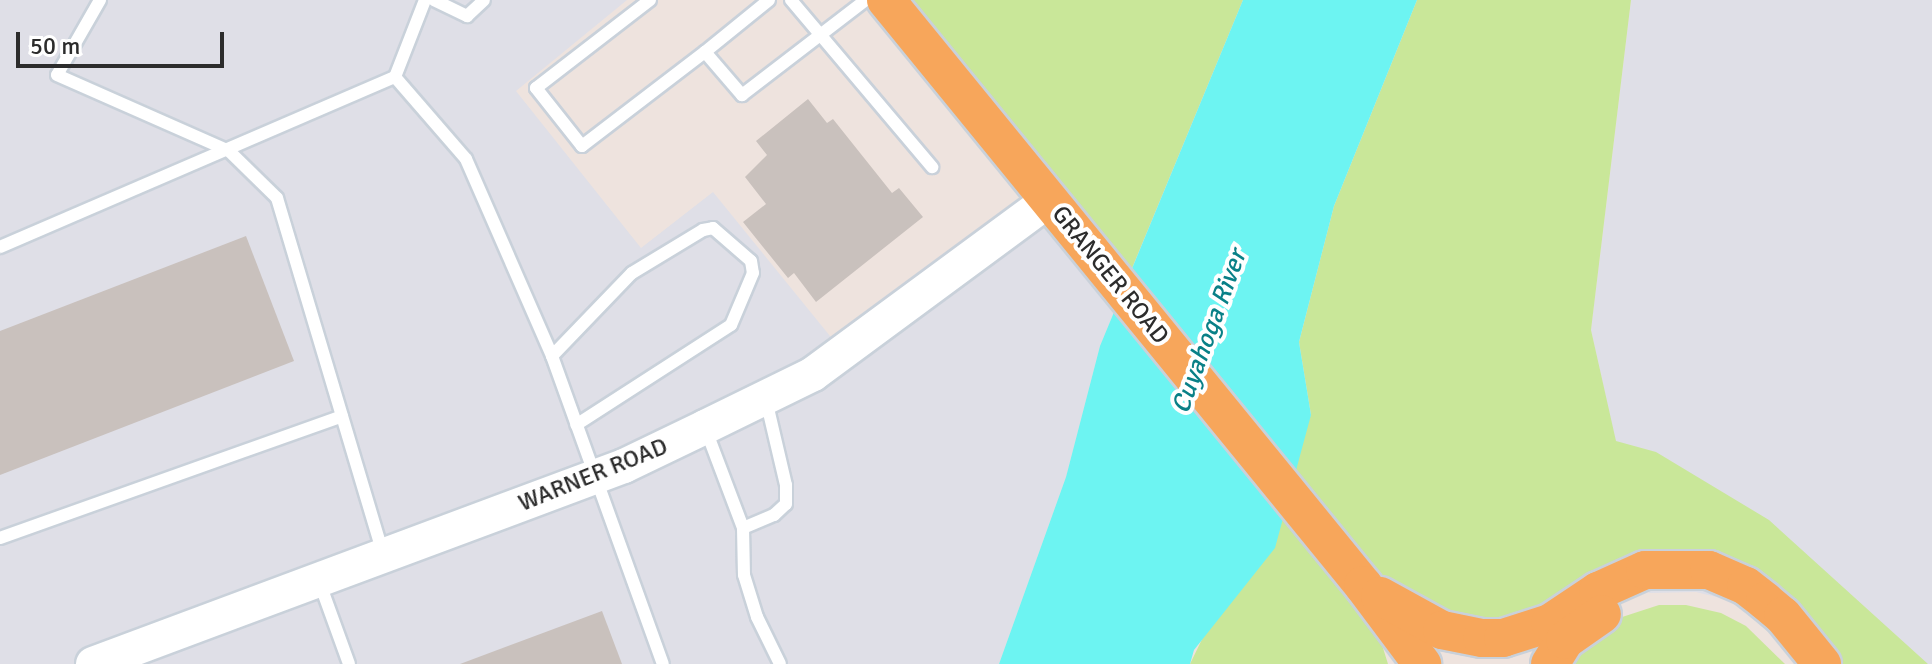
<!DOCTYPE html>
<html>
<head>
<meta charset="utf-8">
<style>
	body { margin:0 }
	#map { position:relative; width:1932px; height:664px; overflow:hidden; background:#eee3de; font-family:Signika,sans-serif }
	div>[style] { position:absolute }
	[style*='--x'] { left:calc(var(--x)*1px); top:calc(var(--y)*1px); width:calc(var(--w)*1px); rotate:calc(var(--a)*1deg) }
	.industrial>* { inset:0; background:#dfdfe7 }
	.green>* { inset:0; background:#c9e799 }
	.water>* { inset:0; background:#6df4f2 }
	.building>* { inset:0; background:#c9c1bd }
	.roads { filter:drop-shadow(2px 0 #c9d1da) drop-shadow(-2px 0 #c9d1da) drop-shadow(0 2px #c9d1da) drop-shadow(0 -2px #c9d1da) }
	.lane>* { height:12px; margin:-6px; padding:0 6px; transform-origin:6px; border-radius:6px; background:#fff }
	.secondary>* { height:34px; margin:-17px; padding:0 17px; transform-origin:17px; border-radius:17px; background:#fff }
	.primary>* { height:38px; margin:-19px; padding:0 19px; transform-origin:19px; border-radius:19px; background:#f7a65b }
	span { translate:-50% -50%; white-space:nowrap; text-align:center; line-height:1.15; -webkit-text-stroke:8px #fff; paint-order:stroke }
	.street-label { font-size:24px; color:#2c2c2c }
	.water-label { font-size:26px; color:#098087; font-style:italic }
	.scale { position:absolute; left:16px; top:32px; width:208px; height:36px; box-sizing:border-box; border:4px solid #2c2c2c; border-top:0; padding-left:10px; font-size:24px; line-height:28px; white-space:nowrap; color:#2c2c2c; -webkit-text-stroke:6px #fff; paint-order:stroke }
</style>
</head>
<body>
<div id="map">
	<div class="industrial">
		<div style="clip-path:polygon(0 0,627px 0,516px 91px,641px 248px,713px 192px,843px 352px,1048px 200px,1243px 0,1100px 346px,1066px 477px,999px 664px,0 664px)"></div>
		<div style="clip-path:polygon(1631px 0,1932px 0,1932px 664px,1797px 664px,1775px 637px,1733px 601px,1696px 592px,1649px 593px,1591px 330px)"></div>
	</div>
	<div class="green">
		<div style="clip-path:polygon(886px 0,1243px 0,1123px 290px)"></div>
		<div style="clip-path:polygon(1417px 0,1631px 0,1591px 330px,1616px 441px,1656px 452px,1769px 520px,1928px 664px,1841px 664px,1813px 631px,1715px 560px,1686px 549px,1644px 563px,1503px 638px,1364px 587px,1388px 664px,1190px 664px,1311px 415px,1299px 342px,1334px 206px)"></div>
		<div style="clip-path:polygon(1659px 605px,1686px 605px,1721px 613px,1746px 626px,1785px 664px,1565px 664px,1616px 619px)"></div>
	</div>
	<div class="water">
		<div style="clip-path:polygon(1243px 0,1417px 0,1334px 206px,1299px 342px,1311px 415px,1275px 548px,1194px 650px,1190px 664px,999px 664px,1066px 477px,1100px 346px)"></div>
	</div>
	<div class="building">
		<div style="clip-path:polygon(808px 99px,827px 123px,833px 119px,892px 193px,899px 188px,923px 217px,816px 302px,794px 273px,788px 278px,743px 222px,766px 204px,745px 177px,767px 155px,756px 141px)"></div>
		<div style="clip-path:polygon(246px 236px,294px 361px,0 475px,0 331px)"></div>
		<div style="clip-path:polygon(602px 611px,622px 664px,460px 664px)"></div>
	</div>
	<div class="roads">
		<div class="lane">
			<div style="--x:100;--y:0;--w:86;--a:119.8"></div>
			<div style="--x:57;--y:75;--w:188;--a:23.8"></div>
			<div style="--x:229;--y:151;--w:67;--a:44.4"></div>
			<div style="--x:277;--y:198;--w:371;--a:73.4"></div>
			<div style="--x:425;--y:0;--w:83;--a:111.3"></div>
			<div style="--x:395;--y:77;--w:108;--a:49.1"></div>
			<div style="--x:466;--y:159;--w:215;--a:66.4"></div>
			<div style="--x:552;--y:356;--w:327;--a:70.2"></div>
			<div style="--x:434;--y:0;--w:37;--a:26"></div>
			<div style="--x:467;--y:16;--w:23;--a:-43"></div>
			<div style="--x:650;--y:0;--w:144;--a:142.3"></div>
			<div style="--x:536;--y:88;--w:74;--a:51.6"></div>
			<div style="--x:582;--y:146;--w:155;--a:-37.4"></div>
			<div style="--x:769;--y:0;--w:82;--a:140.9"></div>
			<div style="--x:705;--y:52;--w:57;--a:49.3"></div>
			<div style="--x:742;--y:95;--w:156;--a:-37.5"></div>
			<div style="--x:791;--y:0;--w:219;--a:49.8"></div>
			<div style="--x:0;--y:247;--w:430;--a:-23.3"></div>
			<div style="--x:552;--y:356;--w:115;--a:-46.1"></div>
			<div style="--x:632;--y:273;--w:83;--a:-31.2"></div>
			<div style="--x:703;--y:230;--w:10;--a:-11"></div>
			<div style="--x:713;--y:228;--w:50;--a:41"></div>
			<div style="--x:751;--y:261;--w:12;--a:81"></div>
			<div style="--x:753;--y:273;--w:56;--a:112.9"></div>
			<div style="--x:731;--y:325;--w:184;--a:147.2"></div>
			<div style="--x:706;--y:430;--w:105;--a:69.3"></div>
			<div style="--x:743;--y:528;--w:47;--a:88.8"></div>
			<div style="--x:744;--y:575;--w:44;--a:72.8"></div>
			<div style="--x:757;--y:617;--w:52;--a:63.9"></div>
			<div style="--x:743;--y:528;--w:34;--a:-23"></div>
			<div style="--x:774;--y:515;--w:16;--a:-43"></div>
			<div style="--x:786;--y:504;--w:19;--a:-90"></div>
			<div style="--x:786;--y:485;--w:87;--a:-103.2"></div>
			<div style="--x:0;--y:538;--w:363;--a:-19.6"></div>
			<div style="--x:319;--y:581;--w:88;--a:70.1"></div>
		</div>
		<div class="secondary">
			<div style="--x:93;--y:664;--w:567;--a:-20.45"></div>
			<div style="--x:624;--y:466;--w:90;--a:-25.7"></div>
			<div style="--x:705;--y:427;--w:120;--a:-26.1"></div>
			<div style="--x:813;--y:374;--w:293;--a:-36.4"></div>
		</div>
		<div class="primary">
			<div style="--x:886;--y:0;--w:755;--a:50.81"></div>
			<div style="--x:1363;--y:585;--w:99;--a:53.2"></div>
			<div style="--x:1380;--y:596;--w:71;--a:28.7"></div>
			<div style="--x:1442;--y:630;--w:41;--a:11.3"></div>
			<div style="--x:1482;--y:638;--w:21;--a:0"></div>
			<div style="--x:1503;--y:638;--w:49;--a:-17.7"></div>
			<div style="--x:1550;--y:623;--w:58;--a:-33.7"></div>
			<div style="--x:1598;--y:591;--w:51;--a:-24.1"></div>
			<div style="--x:1645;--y:570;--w:64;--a:0"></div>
			<div style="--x:1709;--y:570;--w:40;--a:23.4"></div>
			<div style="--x:1746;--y:586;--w:24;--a:38"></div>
			<div style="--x:1765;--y:601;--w:23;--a:40"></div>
			<div style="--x:1783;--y:616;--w:62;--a:50.9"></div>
			<div style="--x:1550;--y:664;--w:28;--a:-58"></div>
			<div style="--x:1565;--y:640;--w:45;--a:-35.1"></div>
		</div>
	</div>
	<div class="street-label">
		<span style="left:1110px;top:275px;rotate:51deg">GRANGER ROAD</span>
		<span style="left:593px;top:475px;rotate:-22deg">WARNER ROAD</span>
	</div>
	<div class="water-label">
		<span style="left:1210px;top:332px;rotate:-70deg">Cuyahoga River</span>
	</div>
	<div class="scale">50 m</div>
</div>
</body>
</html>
